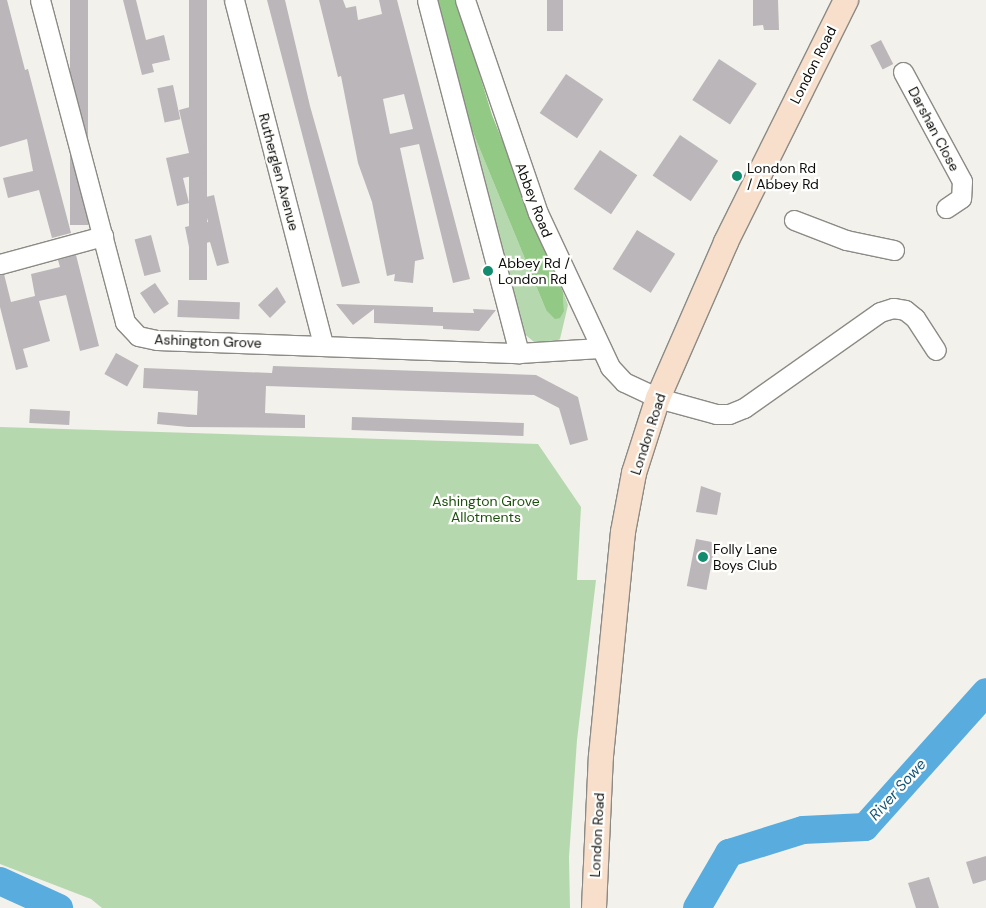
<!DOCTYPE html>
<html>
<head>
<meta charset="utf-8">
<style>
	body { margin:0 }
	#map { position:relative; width:986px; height:908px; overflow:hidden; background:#f3f1ec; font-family:"DM Sans",sans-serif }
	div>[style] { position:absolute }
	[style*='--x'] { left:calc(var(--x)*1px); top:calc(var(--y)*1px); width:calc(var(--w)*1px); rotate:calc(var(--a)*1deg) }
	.green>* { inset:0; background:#b6d8ae }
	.forest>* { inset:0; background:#92c985 }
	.river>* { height:28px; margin:-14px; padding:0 14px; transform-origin:14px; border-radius:14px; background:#58acde }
	.building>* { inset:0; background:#bbb6ba; transform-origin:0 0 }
	.roads { filter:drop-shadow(1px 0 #8c8a85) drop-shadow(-1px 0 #8c8a85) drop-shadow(0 1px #8c8a85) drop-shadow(0 -1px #8c8a85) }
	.minor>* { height:19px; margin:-9.5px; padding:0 9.5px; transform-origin:9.5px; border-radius:9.5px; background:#fff }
	.major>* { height:24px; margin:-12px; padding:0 12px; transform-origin:12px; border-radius:12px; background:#f7dfcb }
	.dots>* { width:14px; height:14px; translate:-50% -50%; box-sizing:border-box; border:2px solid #fffffd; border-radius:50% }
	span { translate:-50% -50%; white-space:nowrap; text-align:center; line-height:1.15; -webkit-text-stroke:4.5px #fffffd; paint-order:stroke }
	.street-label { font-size:14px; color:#0c0c0a }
	.poi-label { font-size:14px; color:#0c0c0a }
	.left { translate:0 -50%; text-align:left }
	.park-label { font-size:14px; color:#1c510d }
	.water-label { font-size:15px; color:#145577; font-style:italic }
</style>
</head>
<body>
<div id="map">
	<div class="green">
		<div style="clip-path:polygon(465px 113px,546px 310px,564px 311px,563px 292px,568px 305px,560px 339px,555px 342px,534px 342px,522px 332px)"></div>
		<div style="clip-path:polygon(0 427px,538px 444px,581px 507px,577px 580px,596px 580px,577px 740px,569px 857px,570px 908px,102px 908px,91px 899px,0 864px)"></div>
	</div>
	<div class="forest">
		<div style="clip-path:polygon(434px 0,457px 0,492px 115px,563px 292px,564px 311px,560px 318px,555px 319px,546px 310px,465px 113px)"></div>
	</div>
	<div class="river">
		<div style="--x:0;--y:881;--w:65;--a:24.6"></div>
		<div style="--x:697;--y:908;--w:64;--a:-59.8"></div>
		<div style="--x:729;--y:853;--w:77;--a:-17.3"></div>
		<div style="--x:803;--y:830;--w:62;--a:-2.8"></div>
		<div style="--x:865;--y:827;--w:181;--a:-48.1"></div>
	</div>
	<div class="building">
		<div style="clip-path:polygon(0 0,7px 0,25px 70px,28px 69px,71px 233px,52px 238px,39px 190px,8px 198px,3px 178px,33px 171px,27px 139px,0 147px)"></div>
		<div style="left:70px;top:0;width:18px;height:225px"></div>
		<div style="clip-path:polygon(123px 0,136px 0,146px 40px,164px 35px,170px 60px,152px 64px,154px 72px,142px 75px)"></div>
		<div style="left:189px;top:0;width:18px;height:280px"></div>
		<div style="clip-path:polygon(267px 0,285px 0,310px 106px,360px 283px,342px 287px)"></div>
		<div style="clip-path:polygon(evenodd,319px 0,343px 0,346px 8px,356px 6px,358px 20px,382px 14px,379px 0,397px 0,470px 279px,453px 283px,419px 144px,400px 148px,424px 259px,415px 261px,413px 283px,394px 281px,395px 274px,387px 276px,372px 202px,358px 163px,341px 76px,338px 77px,319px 0,404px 94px,413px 129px,390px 134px,383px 99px,404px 94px)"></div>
		<div style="left:547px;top:0;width:16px;height:31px"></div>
		<div style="clip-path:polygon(753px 0,778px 0,779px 30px,764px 30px,763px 25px,753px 26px)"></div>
		<div style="left:881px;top:40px;width:27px;height:12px;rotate:63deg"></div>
		<div style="left:719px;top:59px;width:45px;height:49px;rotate:33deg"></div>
		<div style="left:566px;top:74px;width:45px;height:47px;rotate:34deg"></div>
		<div style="left:173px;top:85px;width:35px;height:16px;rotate:78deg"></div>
		<div style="clip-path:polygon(190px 107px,206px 173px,183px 178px,189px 203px,177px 206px,166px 158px,189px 153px,179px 110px)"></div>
		<div style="left:680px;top:135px;width:46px;height:49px;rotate:34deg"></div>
		<div style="left:600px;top:150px;width:45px;height:47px;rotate:34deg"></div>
		<div style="clip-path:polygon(214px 195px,229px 263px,217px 266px,210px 242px,189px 247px,185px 227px,208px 222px,202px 198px)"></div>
		<div style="left:637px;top:230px;width:45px;height:46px;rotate:32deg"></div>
		<div style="left:151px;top:235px;width:38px;height:17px;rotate:75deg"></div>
		<div style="clip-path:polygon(76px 255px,99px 346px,80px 351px,66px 295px,39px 301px,50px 341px,23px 349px,28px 367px,16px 370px,0 307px,0 275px,4px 274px,11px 302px,35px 296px,31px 274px,60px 267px,58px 260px)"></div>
		<div style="left:155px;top:283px;width:25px;height:18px;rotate:56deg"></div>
		<div style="clip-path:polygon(277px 287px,286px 302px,270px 318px,258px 305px)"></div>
		<div style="left:178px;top:300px;width:62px;height:17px;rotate:2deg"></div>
		<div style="clip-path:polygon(336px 304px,433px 307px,433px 312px,474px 313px,473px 309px,496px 310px,479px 331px,443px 329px,443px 326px,374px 323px,374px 309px,353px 325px)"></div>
		<div style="left:116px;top:353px;width:26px;height:24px;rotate:29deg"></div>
		<div style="clip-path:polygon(273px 366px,536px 375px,578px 397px,588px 440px,570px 445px,559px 408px,534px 395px,266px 386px,265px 413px,305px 415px,305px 428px,188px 427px,157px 424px,158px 412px,197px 415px,198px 391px,143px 388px,144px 368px,272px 373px)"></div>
		<div style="left:30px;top:409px;width:40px;height:14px;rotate:3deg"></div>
		<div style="left:352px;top:417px;width:172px;height:13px;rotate:2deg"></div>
		<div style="clip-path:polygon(701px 486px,721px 493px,717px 515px,696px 512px)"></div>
		<div style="left:696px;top:539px;width:20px;height:48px;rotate:11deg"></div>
		<div style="clip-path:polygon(986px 856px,986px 880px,973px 884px,966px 862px)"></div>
		<div style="clip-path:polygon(929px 877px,939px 908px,916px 908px,908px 883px)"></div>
	</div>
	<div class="roads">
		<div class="minor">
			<div style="--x:40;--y:0;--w:333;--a:75.2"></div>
			<div style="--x:125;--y:322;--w:19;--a:47"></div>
			<div style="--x:138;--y:336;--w:19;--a:12"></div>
			<div style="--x:157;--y:340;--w:362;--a:2.1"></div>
			<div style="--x:519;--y:353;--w:81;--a:-3.5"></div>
			<div style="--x:234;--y:0;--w:356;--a:75.5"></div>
			<div style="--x:427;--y:0;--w:365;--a:75.4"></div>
			<div style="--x:465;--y:0;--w:225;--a:71.1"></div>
			<div style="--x:538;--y:213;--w:170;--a:64.9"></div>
			<div style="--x:610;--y:367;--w:21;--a:47"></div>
			<div style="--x:624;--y:382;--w:38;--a:25"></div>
			<div style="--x:658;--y:398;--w:60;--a:15.4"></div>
			<div style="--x:716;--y:414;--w:13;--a:0"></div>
			<div style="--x:729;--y:414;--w:16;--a:-22"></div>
			<div style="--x:744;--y:408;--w:166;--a:-35.2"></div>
			<div style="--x:880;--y:312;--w:14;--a:-17"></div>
			<div style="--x:893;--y:308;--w:12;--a:9"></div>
			<div style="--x:905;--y:310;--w:13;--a:39"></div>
			<div style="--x:915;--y:318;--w:38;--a:57"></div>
			<div style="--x:903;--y:72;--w:124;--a:61.6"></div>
			<div style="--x:962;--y:181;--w:17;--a:93"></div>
			<div style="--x:961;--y:198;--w:18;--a:146"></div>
			<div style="--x:794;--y:220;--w:56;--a:21"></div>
			<div style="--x:846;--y:240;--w:49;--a:11.8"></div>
			<div style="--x:0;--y:264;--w:107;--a:-15.2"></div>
		</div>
		<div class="major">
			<div style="--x:594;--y:908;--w:152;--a:-87.4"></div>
			<div style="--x:601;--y:756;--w:225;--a:-84.4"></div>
			<div style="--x:623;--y:532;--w:60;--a:-79.4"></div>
			<div style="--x:634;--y:473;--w:79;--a:-72.3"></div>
			<div style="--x:658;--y:398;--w:170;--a:-66.4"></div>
			<div style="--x:726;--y:242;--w:270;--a:-63.6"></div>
		</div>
	</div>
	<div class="dots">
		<div style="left:737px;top:176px;background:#138b6e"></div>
		<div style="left:488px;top:271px;background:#138b6e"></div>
		<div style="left:703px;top:557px;background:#138b6e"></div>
	</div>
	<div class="street-label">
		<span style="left:813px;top:65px;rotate:-63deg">London Road</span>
		<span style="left:934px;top:129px;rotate:62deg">Darshan Close</span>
		<span style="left:279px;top:172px;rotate:75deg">Rutherglen Avenue</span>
		<span style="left:534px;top:200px;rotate:69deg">Abbey Road</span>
		<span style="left:208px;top:341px;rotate:2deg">Ashington Grove</span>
		<span style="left:648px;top:434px;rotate:-72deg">London Road</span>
		<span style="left:597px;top:835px;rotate:-87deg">London Road</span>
	</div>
	<div class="poi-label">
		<span class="left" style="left:747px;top:176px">London Rd<br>/ Abbey Rd</span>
		<span class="left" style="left:498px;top:271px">Abbey Rd /<br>London Rd</span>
		<span class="left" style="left:713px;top:557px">Folly Lane<br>Boys Club</span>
	</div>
	<div class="park-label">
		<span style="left:486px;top:509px">Ashington Grove<br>Allotments</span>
	</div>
	<div class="water-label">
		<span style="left:898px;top:790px;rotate:-48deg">River Sowe</span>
	</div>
</div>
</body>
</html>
